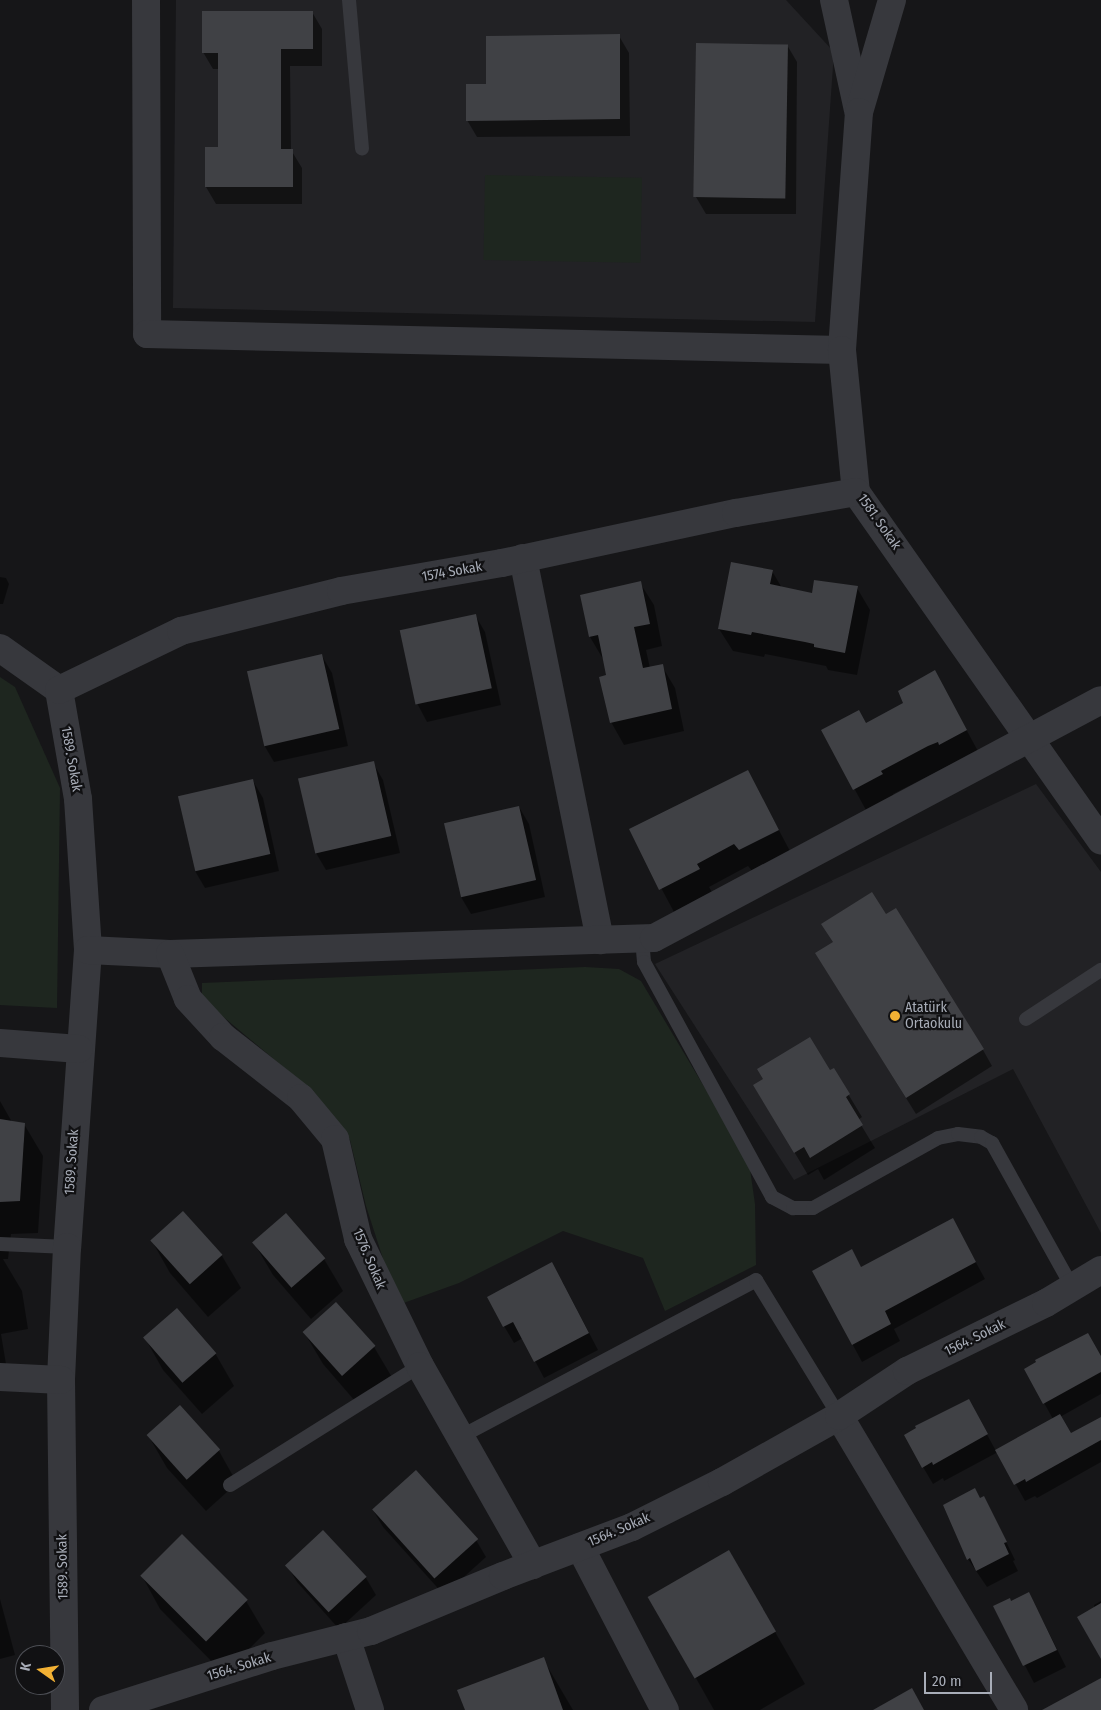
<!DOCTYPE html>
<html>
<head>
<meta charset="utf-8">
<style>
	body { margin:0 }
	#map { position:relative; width:1101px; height:1710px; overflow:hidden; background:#161618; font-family:"Fira Sans Condensed",sans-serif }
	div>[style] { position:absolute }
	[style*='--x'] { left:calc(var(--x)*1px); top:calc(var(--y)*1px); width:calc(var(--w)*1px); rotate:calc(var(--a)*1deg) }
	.built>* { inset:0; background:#222225 }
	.green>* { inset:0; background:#1e261f; transform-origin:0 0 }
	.shadow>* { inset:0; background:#0007 }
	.building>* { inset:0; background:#404145; transform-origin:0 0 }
	.lane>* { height:14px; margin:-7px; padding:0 7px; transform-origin:7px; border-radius:7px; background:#37383d }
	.street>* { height:28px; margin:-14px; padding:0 14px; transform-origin:14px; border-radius:14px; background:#37383d }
	.dots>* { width:14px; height:14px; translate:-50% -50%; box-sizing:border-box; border:2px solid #111113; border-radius:50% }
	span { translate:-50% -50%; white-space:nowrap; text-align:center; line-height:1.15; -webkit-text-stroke:4.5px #111113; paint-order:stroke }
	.street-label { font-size:14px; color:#a8adb8 }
	.poi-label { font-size:14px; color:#a8adb8 }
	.left { translate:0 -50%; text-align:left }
	.north { position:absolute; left:15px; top:1645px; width:50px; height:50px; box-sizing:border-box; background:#111113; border:1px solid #4d4f55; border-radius:50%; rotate:283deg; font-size:14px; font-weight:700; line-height:20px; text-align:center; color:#a8adb8 }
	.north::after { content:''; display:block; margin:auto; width:18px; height:22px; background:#f2b134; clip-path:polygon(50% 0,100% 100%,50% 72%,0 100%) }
	.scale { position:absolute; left:924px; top:1672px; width:68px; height:22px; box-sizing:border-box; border:2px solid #a8adb8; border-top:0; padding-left:6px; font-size:15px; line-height:18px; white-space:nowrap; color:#a8adb8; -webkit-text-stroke:4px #111113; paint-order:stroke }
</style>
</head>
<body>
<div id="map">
	<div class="built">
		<div style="clip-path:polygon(176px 0,786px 0,834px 52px,815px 322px,173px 308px)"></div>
		<div style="clip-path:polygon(1036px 784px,1101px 872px,1101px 1233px,1013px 1069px,794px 1180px,655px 964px)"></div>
	</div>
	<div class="green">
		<div style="left:485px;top:175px;width:157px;height:85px;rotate:1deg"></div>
		<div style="clip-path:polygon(0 677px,15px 687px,60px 788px,57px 1008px,0 1005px)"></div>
		<div style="clip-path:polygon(585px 967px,619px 969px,641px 981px,749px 1162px,755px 1204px,756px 1265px,665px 1311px,643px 1258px,563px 1231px,459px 1283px,398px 1305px,366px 1206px,350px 1140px,312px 1091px,202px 999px,202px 983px)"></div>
	</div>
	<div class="shadow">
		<div style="clip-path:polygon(312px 12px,322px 29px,322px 66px,290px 66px,291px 150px,302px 168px,302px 204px,216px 204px,206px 187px,219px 149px,220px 69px,213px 69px,203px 52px)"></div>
		<div style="clip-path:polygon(619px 36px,629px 53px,630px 136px,477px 137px,467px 120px,488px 85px)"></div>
		<div style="clip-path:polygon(787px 45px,797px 62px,796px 214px,706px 214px,696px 197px)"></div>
		<div style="clip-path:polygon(772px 571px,782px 588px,813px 594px,857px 588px,870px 610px,857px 675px,828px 670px,826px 666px,765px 654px,764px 657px,733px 651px,719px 629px)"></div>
		<div style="clip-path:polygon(0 577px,6px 578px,9px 584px,3px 604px,0 604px)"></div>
		<div style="clip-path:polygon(640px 583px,654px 605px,662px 646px,646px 650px,650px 668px,662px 666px,675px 688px,684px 731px,624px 745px,611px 722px,608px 676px,603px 659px,590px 637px,581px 596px)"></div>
		<div style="clip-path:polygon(475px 615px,485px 632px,501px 705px,427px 722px,418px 705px,401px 632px)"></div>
		<div style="clip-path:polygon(322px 656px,332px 673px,348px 746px,274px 762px,264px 745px)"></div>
		<div style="clip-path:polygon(947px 694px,979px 753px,953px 766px,952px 764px,893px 794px,895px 797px,867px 812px,823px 731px,866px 724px,905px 703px)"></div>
		<div style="clip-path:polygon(373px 763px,383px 780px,400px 853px,326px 870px,316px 853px)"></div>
		<div style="clip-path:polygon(748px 772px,791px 853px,753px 872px,748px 866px,709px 887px,712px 892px,674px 912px,630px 830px)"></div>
		<div style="clip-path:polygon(253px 781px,263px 798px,279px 871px,205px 888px,195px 871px)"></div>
		<div style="clip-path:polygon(519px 807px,529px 824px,545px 897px,471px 914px,461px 897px)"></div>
		<div style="clip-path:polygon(886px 916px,983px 1050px,992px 1066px,916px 1114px,827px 971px,834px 943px)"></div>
		<div style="clip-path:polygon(833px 1069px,862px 1117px,858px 1120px,875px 1148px,824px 1180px,818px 1169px,808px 1175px,768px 1108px,764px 1079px,829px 1072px)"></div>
		<div style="clip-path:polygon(0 1101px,12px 1122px,24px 1124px,43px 1156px,38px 1233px,11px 1234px,8px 1259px,3px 1259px,22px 1291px,28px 1329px,1px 1334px,6px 1364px,0 1365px)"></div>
		<div style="clip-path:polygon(183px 1212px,222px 1256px,241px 1288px,208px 1317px,170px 1273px,152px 1241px)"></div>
		<div style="clip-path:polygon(286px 1215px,324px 1259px,343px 1291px,311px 1319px,273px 1275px,254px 1243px)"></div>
		<div style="clip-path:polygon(962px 1237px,985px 1279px,894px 1329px,900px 1341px,862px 1362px,813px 1271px,862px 1269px)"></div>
		<div style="clip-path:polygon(562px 1281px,598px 1350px,544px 1378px,523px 1338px,514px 1343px,504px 1326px)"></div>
		<div style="clip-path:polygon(336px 1303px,374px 1347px,393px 1379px,361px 1408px,323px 1364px,304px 1332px)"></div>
		<div style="clip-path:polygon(145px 1338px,215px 1353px,234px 1386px,202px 1414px,163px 1370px)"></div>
		<div style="clip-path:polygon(1101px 1357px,1101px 1394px,1060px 1417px,1071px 1435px,1101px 1418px,1101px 1462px,1037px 1498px,1035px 1496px,1025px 1501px,998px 1452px,944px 1481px,943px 1478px,933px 1484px,923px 1467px,978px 1418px,996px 1451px,1053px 1419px,1025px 1369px)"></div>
		<div style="clip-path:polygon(148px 1435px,219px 1451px,237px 1483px,206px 1511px,167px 1468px)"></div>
		<div style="clip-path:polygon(981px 1499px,993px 1515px,1015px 1560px,1013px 1561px,1018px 1571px,987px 1587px,968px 1559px)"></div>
		<div style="clip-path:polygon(373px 1510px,476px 1540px,486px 1557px,444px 1595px,383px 1527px)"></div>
		<div style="clip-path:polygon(323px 1531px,366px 1578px,376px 1595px,339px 1629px,297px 1582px,287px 1565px)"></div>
		<div style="clip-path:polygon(182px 1536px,246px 1601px,265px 1633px,224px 1674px,160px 1609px,142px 1576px)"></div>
		<div style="clip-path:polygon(729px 1552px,805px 1684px,760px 1710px,714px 1710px,650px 1597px)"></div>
		<div style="clip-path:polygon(0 1599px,15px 1655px,0 1659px)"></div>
		<div style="clip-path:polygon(1101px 1601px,1101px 1657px,1094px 1605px)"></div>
		<div style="clip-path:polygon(1011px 1602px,1038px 1611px,1066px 1667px,1034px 1683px,995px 1607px)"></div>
		<div style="clip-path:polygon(543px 1659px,573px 1710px,466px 1710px)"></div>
	</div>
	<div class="building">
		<div style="clip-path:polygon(202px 11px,313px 11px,313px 49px,281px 49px,281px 149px,293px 149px,293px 187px,205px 187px,205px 147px,218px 147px,218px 53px,202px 53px)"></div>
		<div style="clip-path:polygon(620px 34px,620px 119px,466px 121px,466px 84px,486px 84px,486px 36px)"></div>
		<div style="left:696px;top:43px;width:92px;height:154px;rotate:1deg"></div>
		<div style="clip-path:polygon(731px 562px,773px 570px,770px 584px,812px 593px,814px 580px,858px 586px,845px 653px,814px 647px,814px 644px,805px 642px,752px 632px,751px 635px,718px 629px)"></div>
		<div style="clip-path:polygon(641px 581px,650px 624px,634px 627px,643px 668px,663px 664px,672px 709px,610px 723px,599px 677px,606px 675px,598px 635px,589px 637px,580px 595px)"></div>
		<div style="left:476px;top:614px;width:76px;height:78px;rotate:78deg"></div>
		<div style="left:322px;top:654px;width:77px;height:77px;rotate:77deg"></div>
		<div style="clip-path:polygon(935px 670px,967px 730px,939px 745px,938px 742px,928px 746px,881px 771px,883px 774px,853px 790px,821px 730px,859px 710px,866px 723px,903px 703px,898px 691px)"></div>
		<div style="left:374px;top:761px;width:77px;height:78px;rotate:77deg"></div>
		<div style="clip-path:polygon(748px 770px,779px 830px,739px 850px,734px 844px,697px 864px,700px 869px,659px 890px,629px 829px)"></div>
		<div style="left:253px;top:779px;width:77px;height:77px;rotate:77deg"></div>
		<div style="left:519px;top:806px;width:76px;height:77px;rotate:77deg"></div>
		<div style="clip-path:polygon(872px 892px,886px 914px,896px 908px,984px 1049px,906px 1098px,815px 953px,833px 942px,821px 924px)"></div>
		<div style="clip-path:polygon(810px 1037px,830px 1070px,834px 1068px,850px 1094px,846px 1097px,863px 1125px,810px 1158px,804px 1147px,794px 1153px,753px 1085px,763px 1079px,757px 1069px)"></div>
		<div style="clip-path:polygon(0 1119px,25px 1123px,20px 1201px,0 1202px)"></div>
		<div style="left:183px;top:1211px;width:59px;height:44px;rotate:48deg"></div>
		<div style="left:286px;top:1213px;width:60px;height:45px;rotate:49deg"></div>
		<div style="clip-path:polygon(953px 1218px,976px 1262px,885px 1311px,891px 1324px,852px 1345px,812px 1271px,852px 1249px,861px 1267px)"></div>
		<div style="clip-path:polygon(552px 1262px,589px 1333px,534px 1362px,513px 1322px,503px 1327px,487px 1297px)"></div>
		<div style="left:336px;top:1302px;width:59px;height:45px;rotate:48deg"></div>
		<div style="left:177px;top:1308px;width:60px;height:45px;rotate:49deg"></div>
		<div style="clip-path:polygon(1088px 1333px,1101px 1356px,1101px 1372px,1043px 1404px,1024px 1369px,1036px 1362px,1035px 1360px)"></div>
		<div style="clip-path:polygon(969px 1399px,988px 1434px,933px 1465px,932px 1462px,922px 1468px,904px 1435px,916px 1428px,915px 1426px)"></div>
		<div style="left:180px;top:1405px;width:60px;height:45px;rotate:48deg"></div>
		<div style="clip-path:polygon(1060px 1414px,1071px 1433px,1101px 1417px,1101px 1440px,1026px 1482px,1025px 1479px,1014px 1485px,995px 1450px)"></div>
		<div style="left:416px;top:1470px;width:93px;height:59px;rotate:48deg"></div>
		<div style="clip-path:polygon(975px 1488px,980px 1498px,984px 1496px,1007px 1542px,1004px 1543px,1009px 1554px,976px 1571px,970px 1558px,967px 1560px,943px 1505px)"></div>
		<div style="left:323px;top:1530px;width:64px;height:52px;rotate:47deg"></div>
		<div style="left:182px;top:1534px;width:93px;height:59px;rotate:45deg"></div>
		<div style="left:729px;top:1550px;width:94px;height:94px;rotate:60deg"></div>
		<div style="clip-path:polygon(1029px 1592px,1057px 1650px,1023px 1666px,993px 1606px,1010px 1598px,1011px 1601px)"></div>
		<div style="clip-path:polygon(1101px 1603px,1101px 1659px,1077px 1617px)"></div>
		<div style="clip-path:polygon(544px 1657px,563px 1710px,465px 1710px,457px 1690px)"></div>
		<div style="clip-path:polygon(1101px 1678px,1101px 1710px,1042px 1710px)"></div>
		<div style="clip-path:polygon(912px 1688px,924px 1710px,873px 1710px)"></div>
	</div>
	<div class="lane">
		<div style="--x:349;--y:0;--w:149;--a:85"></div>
		<div style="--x:642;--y:939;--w:23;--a:85"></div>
		<div style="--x:644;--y:962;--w:268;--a:61.4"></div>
		<div style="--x:772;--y:1197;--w:24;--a:28"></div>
		<div style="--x:793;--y:1208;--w:20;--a:0"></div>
		<div style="--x:813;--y:1208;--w:143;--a:-29.2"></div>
		<div style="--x:938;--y:1138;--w:20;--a:-11"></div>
		<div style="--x:958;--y:1134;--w:23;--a:7"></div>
		<div style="--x:981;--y:1137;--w:13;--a:29"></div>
		<div style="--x:992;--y:1143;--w:165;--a:60.9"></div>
		<div style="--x:1026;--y:1019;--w:90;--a:-33.2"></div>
		<div style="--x:0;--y:1244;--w:67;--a:2.6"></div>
		<div style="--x:460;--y:1437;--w:335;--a:-27.9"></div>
		<div style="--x:756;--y:1280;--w:159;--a:58.6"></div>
		<div style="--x:230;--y:1485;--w:224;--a:-32.1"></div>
	</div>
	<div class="street">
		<div style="--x:146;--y:0;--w:334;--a:89.8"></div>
		<div style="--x:147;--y:334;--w:695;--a:1.32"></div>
		<div style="--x:834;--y:0;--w:113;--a:77.7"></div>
		<div style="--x:892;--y:0;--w:117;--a:106.4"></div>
		<div style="--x:859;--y:112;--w:239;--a:94.1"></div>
		<div style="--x:842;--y:350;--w:143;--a:84.4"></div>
		<div style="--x:856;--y:492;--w:426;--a:54.9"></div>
		<div style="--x:523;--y:558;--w:390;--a:78.6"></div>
		<div style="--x:0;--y:648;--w:72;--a:35.4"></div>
		<div style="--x:59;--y:690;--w:111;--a:80.1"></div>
		<div style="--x:78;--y:799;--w:151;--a:86.2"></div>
		<div style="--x:88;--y:950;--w:298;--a:94"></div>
		<div style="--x:67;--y:1247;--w:133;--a:92.6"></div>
		<div style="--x:61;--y:1380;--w:330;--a:89.3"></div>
		<div style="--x:59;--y:690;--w:136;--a:-25.8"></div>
		<div style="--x:181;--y:631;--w:165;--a:-14"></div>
		<div style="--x:341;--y:591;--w:163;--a:-9.9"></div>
		<div style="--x:502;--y:563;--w:239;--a:-12.1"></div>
		<div style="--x:736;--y:513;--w:122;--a:-9.9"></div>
		<div style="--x:88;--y:950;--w:82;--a:2.8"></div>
		<div style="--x:170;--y:954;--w:484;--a:-1.9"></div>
		<div style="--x:654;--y:938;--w:506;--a:-28.03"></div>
		<div style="--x:170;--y:954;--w:48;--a:68.2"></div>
		<div style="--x:188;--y:999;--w:52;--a:47.4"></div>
		<div style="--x:223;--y:1037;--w:99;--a:38"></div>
		<div style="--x:301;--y:1098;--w:53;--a:50.3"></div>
		<div style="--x:335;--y:1139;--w:103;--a:77"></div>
		<div style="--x:358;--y:1239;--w:141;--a:64"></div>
		<div style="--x:420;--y:1366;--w:229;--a:60.4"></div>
		<div style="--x:0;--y:1043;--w:79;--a:4.3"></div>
		<div style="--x:0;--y:1377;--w:61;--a:2.8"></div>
		<div style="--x:839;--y:1416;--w:342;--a:59.2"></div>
		<div style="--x:580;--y:1547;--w:184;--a:62.5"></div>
		<div style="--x:346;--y:1637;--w:77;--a:71.8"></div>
		<div style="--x:103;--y:1710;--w:177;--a:-17.7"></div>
		<div style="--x:272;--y:1656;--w:102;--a:-14.2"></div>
		<div style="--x:371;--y:1631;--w:143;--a:-22.6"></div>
		<div style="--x:503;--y:1576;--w:138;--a:-20.8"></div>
		<div style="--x:632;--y:1527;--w:101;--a:-26.6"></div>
		<div style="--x:722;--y:1482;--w:134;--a:-29.4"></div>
		<div style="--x:839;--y:1416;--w:82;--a:-33.5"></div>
		<div style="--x:907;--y:1371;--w:155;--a:-26.1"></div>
		<div style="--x:1046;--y:1303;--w:64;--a:-31"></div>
	</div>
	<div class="dots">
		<div style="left:895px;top:1016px;background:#f2b134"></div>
	</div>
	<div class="street-label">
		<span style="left:879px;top:522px;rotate:55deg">1581. Sokak</span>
		<span style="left:452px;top:572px;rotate:-10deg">1574 Sokak</span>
		<span style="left:71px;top:759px;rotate:80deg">1589. Sokak</span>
		<span style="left:72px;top:1162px;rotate:-86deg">1589. Sokak</span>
		<span style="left:369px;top:1259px;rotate:67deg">1576. Sokak</span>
		<span style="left:975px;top:1338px;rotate:-26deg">1564. Sokak</span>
		<span style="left:619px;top:1530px;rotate:-23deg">1564. Sokak</span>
		<span style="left:63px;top:1567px;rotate:-91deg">1589. Sokak</span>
		<span style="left:239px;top:1667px;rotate:-17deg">1564. Sokak</span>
	</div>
	<div class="poi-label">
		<span class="left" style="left:905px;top:1016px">Atatürk<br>Ortaokulu</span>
	</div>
	<div class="north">K</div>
	<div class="scale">20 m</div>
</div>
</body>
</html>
